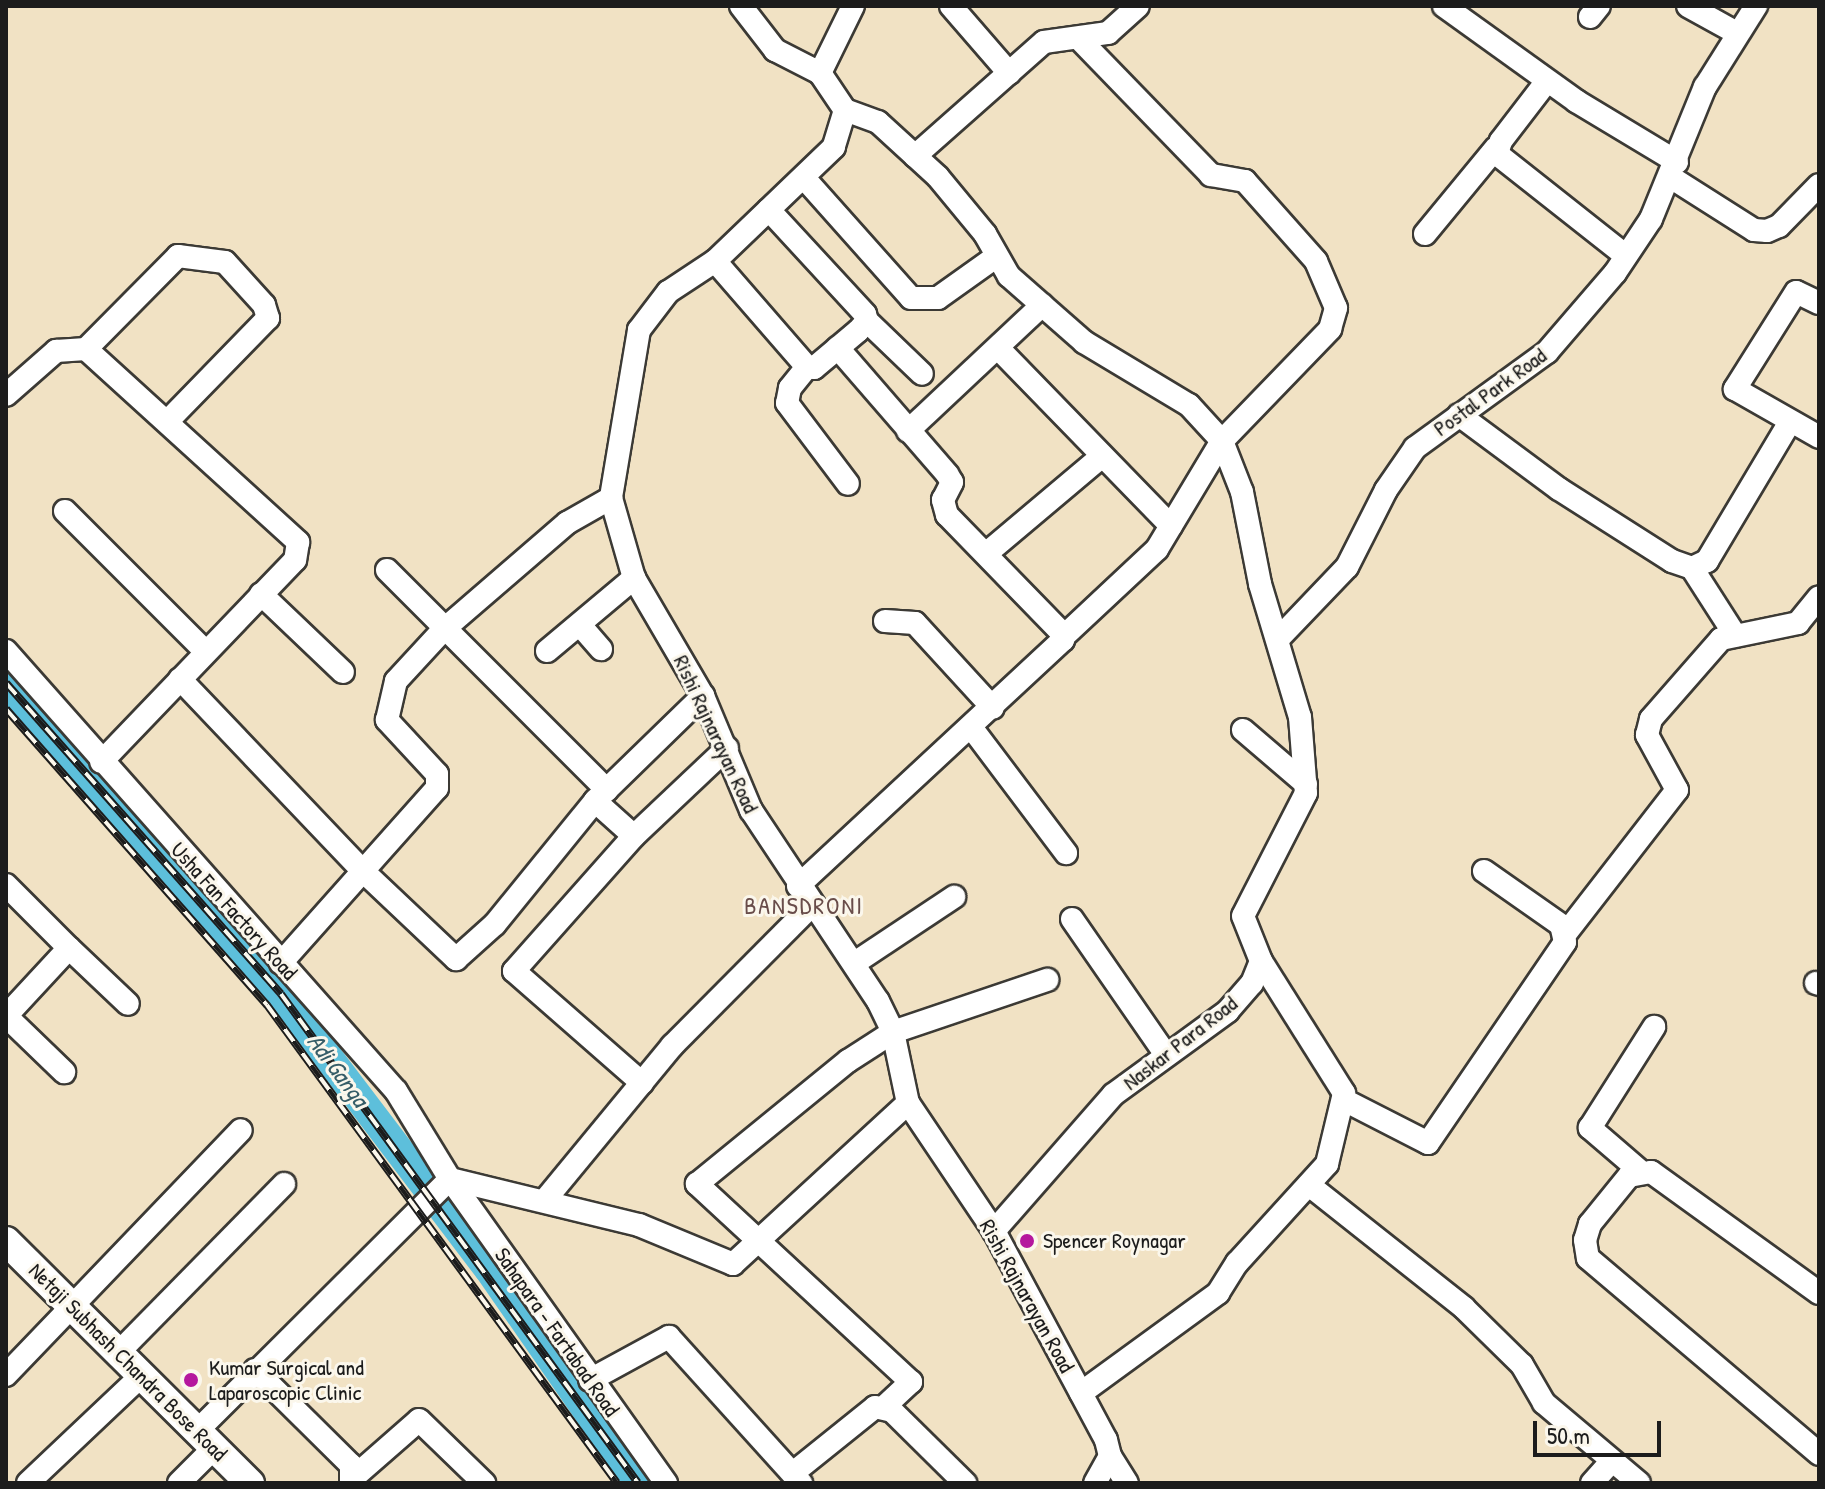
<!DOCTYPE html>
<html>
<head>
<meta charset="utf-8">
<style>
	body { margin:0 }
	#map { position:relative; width:1825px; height:1489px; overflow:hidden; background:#f1e2c4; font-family:"Patrick Hand",sans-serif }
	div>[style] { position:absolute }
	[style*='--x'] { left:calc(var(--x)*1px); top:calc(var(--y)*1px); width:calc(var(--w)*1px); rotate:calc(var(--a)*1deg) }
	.river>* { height:30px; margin:-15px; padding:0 15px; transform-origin:15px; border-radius:15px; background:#5dbfdb }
	.roads { filter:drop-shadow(2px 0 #3c3a35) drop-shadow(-2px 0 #3c3a35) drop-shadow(0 2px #3c3a35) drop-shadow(0 -2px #3c3a35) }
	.minor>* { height:22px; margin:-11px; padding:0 11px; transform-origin:11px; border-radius:11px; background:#fff }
	.major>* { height:28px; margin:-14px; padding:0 14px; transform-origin:14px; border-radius:14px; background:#fff }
	.rail>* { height:8px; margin-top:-4px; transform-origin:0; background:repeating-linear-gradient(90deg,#fbf7ec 0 15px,#1c1c1c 0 30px); box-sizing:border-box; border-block:2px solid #1c1c1c }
	.dots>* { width:22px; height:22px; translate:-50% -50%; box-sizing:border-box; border:4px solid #fbf7ec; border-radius:50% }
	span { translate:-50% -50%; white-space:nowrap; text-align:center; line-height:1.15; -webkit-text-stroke:6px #fbf7ec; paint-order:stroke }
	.street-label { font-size:22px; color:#1c1c1c }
	.poi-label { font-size:22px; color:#1c1c1c }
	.left { translate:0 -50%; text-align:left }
	.neighbourhood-label { font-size:24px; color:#694d4a; letter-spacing:2px }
	.water-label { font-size:24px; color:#365d68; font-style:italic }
	.frame { position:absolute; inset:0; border:8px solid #1c1c1c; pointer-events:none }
	.scale { position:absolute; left:1533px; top:1421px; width:128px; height:36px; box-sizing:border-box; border:4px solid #1c1c1c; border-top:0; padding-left:10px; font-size:24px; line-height:28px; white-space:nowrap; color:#1c1c1c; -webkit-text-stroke:6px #fbf7ec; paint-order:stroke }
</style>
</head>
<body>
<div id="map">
	<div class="river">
		<div style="--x:6;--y:684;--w:404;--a:48.4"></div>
		<div style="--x:274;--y:986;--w:355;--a:52.8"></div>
		<div style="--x:489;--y:1269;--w:261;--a:55.2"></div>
	</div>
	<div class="roads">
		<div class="minor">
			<div style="--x:741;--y:6;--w:56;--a:52.3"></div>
			<div style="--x:775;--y:50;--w:51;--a:27.1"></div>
			<div style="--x:853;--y:6;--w:75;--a:116.2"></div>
			<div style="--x:820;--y:73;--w:45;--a:56"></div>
			<div style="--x:845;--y:110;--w:39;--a:107"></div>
			<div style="--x:834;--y:147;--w:165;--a:136.2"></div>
			<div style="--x:715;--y:261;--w:56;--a:146.6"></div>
			<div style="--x:668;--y:292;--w:48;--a:127.3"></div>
			<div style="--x:639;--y:330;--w:170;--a:99.5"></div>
			<div style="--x:611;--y:498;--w:83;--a:74"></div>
			<div style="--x:634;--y:578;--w:137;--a:59.7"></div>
			<div style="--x:703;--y:696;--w:124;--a:67.2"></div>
			<div style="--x:751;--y:810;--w:229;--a:56.4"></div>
			<div style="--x:878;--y:1001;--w:34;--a:64"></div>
			<div style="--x:893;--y:1032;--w:73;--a:78.1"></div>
			<div style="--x:908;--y:1103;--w:154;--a:56.1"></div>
			<div style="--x:994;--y:1231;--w:237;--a:61.8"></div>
			<div style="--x:1106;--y:1440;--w:16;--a:76"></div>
			<div style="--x:1110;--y:1456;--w:31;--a:119"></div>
			<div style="--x:951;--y:6;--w:89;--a:49.1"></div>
			<div style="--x:1444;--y:6;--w:163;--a:35.7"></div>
			<div style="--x:1576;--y:101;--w:118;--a:31.1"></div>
			<div style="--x:1688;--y:6;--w:56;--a:28.9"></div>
			<div style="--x:1590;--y:17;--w:14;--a:-51"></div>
			<div style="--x:1547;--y:81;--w:76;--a:127.5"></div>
			<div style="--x:1501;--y:141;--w:14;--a:107"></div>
			<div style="--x:1497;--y:154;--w:164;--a:38.3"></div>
			<div style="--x:845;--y:110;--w:35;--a:20"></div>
			<div style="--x:878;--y:122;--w:81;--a:42.5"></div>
			<div style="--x:938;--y:177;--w:74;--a:50.5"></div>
			<div style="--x:985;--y:234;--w:48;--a:60.3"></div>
			<div style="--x:1009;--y:276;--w:100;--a:41.3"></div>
			<div style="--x:1084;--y:342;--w:122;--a:31"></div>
			<div style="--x:1189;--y:405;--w:49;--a:47.5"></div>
			<div style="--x:1222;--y:441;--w:55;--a:68.6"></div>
			<div style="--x:1242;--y:492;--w:94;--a:78.9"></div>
			<div style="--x:1260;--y:584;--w:139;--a:73.3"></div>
			<div style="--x:1300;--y:717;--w:76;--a:85.5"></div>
			<div style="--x:1306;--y:793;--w:138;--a:117.1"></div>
			<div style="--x:1243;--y:916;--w:48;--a:68.2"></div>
			<div style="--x:1261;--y:961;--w:24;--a:112"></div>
			<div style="--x:1252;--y:983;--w:37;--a:131"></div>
			<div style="--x:1228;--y:1011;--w:142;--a:143.9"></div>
			<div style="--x:1113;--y:1095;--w:181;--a:131.2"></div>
			<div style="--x:915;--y:156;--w:172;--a:-41.5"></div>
			<div style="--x:1044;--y:42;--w:65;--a:-8"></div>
			<div style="--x:1108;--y:33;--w:40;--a:-42"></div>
			<div style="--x:1672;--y:178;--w:97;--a:32.4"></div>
			<div style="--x:1754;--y:230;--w:13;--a:4"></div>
			<div style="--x:1767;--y:231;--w:13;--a:-23"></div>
			<div style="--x:1779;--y:226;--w:57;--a:-45.7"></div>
			<div style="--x:805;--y:179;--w:159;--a:48.3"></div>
			<div style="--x:911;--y:298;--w:27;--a:0"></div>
			<div style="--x:938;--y:298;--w:69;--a:-35.5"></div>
			<div style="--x:1425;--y:234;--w:112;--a:-50.5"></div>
			<div style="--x:715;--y:261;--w:140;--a:49"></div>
			<div style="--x:807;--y:367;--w:7;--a:8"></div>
			<div style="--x:814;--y:368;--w:57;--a:-40.1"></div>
			<div style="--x:858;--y:331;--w:13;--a:-48"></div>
			<div style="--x:867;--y:321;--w:7;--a:-106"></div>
			<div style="--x:865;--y:314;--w:142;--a:-132.7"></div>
			<div style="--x:1819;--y:303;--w:25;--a:-154"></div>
			<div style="--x:1796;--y:292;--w:115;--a:122.2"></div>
			<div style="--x:1735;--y:389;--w:97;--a:29.7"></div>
			<div style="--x:867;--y:321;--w:76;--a:43.9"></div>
			<div style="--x:998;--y:348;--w:248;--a:45.8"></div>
			<div style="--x:86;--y:349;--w:131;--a:-45.3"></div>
			<div style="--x:178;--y:256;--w:47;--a:7.3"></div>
			<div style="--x:225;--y:262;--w:58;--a:47.8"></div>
			<div style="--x:264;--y:305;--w:14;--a:73"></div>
			<div style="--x:268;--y:318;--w:145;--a:134.2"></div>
			<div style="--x:807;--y:367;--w:27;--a:129"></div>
			<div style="--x:790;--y:388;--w:15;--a:101"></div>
			<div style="--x:787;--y:403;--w:101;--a:53"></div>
			<div style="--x:6;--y:395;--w:67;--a:-41.3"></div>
			<div style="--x:56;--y:351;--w:30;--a:-4"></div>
			<div style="--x:86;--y:349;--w:287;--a:42.3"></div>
			<div style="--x:298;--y:542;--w:18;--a:99"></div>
			<div style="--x:295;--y:560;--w:280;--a:133.8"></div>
			<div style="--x:1459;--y:415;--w:124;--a:36.5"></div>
			<div style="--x:1559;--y:489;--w:134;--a:32.5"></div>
			<div style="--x:1672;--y:561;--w:21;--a:19"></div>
			<div style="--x:1692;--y:568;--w:17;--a:-25"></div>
			<div style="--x:1707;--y:561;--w:162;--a:-59.2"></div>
			<div style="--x:908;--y:431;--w:184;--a:-43.2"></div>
			<div style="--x:65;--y:511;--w:198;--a:45"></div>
			<div style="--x:987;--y:553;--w:149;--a:-40.1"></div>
			<div style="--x:1692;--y:568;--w:80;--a:57.3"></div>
			<div style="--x:387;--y:570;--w:311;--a:45"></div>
			<div style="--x:261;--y:594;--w:113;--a:43.6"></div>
			<div style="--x:885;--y:621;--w:30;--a:4"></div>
			<div style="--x:915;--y:623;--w:115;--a:47.5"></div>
			<div style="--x:580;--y:625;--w:32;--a:49"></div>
			<div style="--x:1063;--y:637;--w:129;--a:-43.1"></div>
			<div style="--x:1157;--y:549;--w:126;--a:-59"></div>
			<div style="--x:1222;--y:441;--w:156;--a:-46"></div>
			<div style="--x:1330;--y:329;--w:22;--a:-74"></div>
			<div style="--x:1336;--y:308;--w:51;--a:-113.1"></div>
			<div style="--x:1316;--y:261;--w:107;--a:-131.6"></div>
			<div style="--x:1245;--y:181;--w:35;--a:-170"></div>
			<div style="--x:1211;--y:175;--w:190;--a:-134.1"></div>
			<div style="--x:1280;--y:637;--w:97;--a:-46.3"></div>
			<div style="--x:1347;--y:567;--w:86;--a:-63.1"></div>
			<div style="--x:1386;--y:490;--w:51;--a:-55.4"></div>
			<div style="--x:1415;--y:448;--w:163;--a:-36"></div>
			<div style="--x:1547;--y:352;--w:104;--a:-49.3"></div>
			<div style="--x:1615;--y:273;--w:65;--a:-56.3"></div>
			<div style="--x:1651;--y:219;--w:143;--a:-67.8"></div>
			<div style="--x:1705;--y:87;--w:96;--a:-57.8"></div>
			<div style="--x:6;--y:651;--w:588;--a:48.45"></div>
			<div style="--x:396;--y:1091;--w:103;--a:58.5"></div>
			<div style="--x:450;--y:1179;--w:373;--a:54.6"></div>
			<div style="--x:547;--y:651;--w:114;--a:-40"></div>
			<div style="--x:180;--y:679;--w:267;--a:46.4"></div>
			<div style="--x:364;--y:872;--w:127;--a:43.4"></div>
			<div style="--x:456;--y:959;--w:52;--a:-41.9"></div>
			<div style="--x:495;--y:924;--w:159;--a:-50.9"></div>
			<div style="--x:595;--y:801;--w:151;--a:-44.2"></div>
			<div style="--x:971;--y:727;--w:158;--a:53"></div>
			<div style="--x:1243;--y:730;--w:83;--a:40.6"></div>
			<div style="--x:595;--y:801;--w:52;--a:41.9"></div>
			<div style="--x:6;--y:885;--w:89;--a:45"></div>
			<div style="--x:69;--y:948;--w:93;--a:132.8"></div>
			<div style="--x:6;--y:1016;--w:81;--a:44"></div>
			<div style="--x:798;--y:886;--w:362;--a:-42.9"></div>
			<div style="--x:1063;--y:640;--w:9;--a:-108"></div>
			<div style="--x:1060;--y:631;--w:162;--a:-134.2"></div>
			<div style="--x:947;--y:515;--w:16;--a:-105"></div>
			<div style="--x:943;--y:500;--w:20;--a:-63"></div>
			<div style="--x:952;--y:482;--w:9;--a:-122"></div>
			<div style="--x:947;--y:474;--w:167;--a:-130.9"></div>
			<div style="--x:1072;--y:919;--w:165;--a:55.3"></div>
			<div style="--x:1566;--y:933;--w:181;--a:-52.2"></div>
			<div style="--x:1677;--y:790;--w:63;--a:-118.6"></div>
			<div style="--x:1647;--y:735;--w:16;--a:-76"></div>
			<div style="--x:1651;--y:719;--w:106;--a:-48.8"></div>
			<div style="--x:1721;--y:639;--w:79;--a:-11.7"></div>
			<div style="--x:1798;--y:623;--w:33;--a:-51"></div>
			<div style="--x:69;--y:948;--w:81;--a:43.5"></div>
			<div style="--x:856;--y:962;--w:118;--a:-33.6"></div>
			<div style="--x:281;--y:963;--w:234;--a:-48.3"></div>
			<div style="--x:437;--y:788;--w:14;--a:-90"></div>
			<div style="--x:437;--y:774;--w:74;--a:-132.8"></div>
			<div style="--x:387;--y:720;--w:40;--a:-77"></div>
			<div style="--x:396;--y:681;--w:69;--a:-47.3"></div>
			<div style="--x:443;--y:630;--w:164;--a:-40.8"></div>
			<div style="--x:567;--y:523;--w:51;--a:-29.6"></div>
			<div style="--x:1816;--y:983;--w:3;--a:18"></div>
			<div style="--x:642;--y:1083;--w:170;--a:-138.8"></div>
			<div style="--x:514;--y:971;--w:181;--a:-48.4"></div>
			<div style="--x:634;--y:836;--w:128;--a:-43.4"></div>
			<div style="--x:1346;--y:1101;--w:92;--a:27.1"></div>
			<div style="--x:1428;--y:1143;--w:243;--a:-55.7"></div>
			<div style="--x:1565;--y:942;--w:17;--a:-103"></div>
			<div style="--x:1561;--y:925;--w:94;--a:-145"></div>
			<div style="--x:1639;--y:1170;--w:65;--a:-139.4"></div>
			<div style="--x:1590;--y:1128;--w:120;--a:-57.6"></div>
			<div style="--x:450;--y:1179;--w:195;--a:13.7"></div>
			<div style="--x:639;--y:1225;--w:102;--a:22.5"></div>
			<div style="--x:733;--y:1264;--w:238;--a:-42.6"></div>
			<div style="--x:1309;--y:1185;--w:198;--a:38.4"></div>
			<div style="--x:1464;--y:1308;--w:81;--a:44.5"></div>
			<div style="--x:1522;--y:1365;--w:44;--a:59.9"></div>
			<div style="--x:1544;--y:1403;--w:124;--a:40.1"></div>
			<div style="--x:545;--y:1200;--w:200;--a:-50.5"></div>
			<div style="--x:672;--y:1046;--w:199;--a:-45.2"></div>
			<div style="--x:1819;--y:1293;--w:207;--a:-144.2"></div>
			<div style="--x:1651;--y:1172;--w:22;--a:170"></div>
			<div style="--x:1629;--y:1176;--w:62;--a:129.1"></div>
			<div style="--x:1590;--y:1224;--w:17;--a:107"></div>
			<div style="--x:1585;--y:1240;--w:18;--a:81"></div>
			<div style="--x:1588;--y:1258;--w:303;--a:40.3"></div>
			<div style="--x:118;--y:1353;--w:237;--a:-45.5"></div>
			<div style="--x:255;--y:1370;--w:135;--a:44.7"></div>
			<div style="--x:351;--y:1465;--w:18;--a:90"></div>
			<div style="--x:6;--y:1375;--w:339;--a:-46.2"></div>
			<div style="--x:590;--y:1380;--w:90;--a:-28.6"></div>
			<div style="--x:669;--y:1337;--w:197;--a:47.9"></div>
			<div style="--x:1081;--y:1393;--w:170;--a:-36.1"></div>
			<div style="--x:1218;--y:1293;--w:36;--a:-58"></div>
			<div style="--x:1237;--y:1263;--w:134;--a:-47.7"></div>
			<div style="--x:1327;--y:1164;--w:73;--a:-76.5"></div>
			<div style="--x:1344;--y:1093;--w:156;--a:-122.2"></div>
			<div style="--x:884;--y:1407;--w:37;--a:-43"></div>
			<div style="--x:911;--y:1382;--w:292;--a:-137.2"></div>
			<div style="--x:697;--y:1184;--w:195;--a:-39.2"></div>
			<div style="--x:848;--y:1061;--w:54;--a:-32.8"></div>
			<div style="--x:893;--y:1032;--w:163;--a:-18.7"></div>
			<div style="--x:197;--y:1431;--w:357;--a:-44.9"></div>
			<div style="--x:1110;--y:1456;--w:32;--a:58"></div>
			<div style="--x:793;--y:1473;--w:105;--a:-38.8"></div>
			<div style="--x:875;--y:1407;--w:17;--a:13"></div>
			<div style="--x:892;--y:1411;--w:103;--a:44.6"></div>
			<div style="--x:354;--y:1477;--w:86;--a:-41.2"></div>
			<div style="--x:419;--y:1420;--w:91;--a:44.1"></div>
			<div style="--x:28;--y:1483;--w:156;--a:-43.4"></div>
			<div style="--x:179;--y:1483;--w:49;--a:-45"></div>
			<div style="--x:1592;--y:1483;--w:27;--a:-48"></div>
		</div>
		<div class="major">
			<div style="--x:6;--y:1241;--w:344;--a:44.8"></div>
		</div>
	</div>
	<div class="rail">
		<div style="--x:6;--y:683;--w:415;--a:48.5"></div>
		<div style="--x:281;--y:994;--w:605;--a:53.87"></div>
		<div style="--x:6;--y:709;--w:395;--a:48.6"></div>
		<div style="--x:267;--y:1005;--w:592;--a:53.79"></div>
	</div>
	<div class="dots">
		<div style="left:1027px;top:1241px;background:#b5179e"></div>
		<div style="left:191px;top:1380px;background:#b5179e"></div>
	</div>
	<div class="street-label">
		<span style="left:1490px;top:392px;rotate:-36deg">Postal Park Road</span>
		<span style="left:716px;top:734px;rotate:65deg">Rishi Rajnarayan Road</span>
		<span style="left:234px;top:911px;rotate:48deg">Usha Fan Factory Road</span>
		<span style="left:1180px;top:1043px;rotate:-38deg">Naskar Para Road</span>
		<span style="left:1027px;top:1296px;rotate:61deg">Rishi Rajnarayan Road</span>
		<span style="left:557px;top:1332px;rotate:55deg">Sahapara - Fartabad Road</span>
		<span style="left:128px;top:1362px;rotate:45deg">Netaji Subhash Chandra Bose Road</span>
	</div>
	<div class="poi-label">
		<span class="left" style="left:1043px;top:1241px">Spencer Roynagar</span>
		<span class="left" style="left:209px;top:1380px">Kumar Surgical and<br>Laparoscopic Clinic</span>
	</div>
	<div class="neighbourhood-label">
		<span style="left:804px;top:906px">BANSDRONI</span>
	</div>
	<div class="water-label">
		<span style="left:338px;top:1070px;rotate:53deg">Adi Ganga</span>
	</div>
	<div class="frame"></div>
	<div class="scale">50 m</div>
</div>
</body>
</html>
